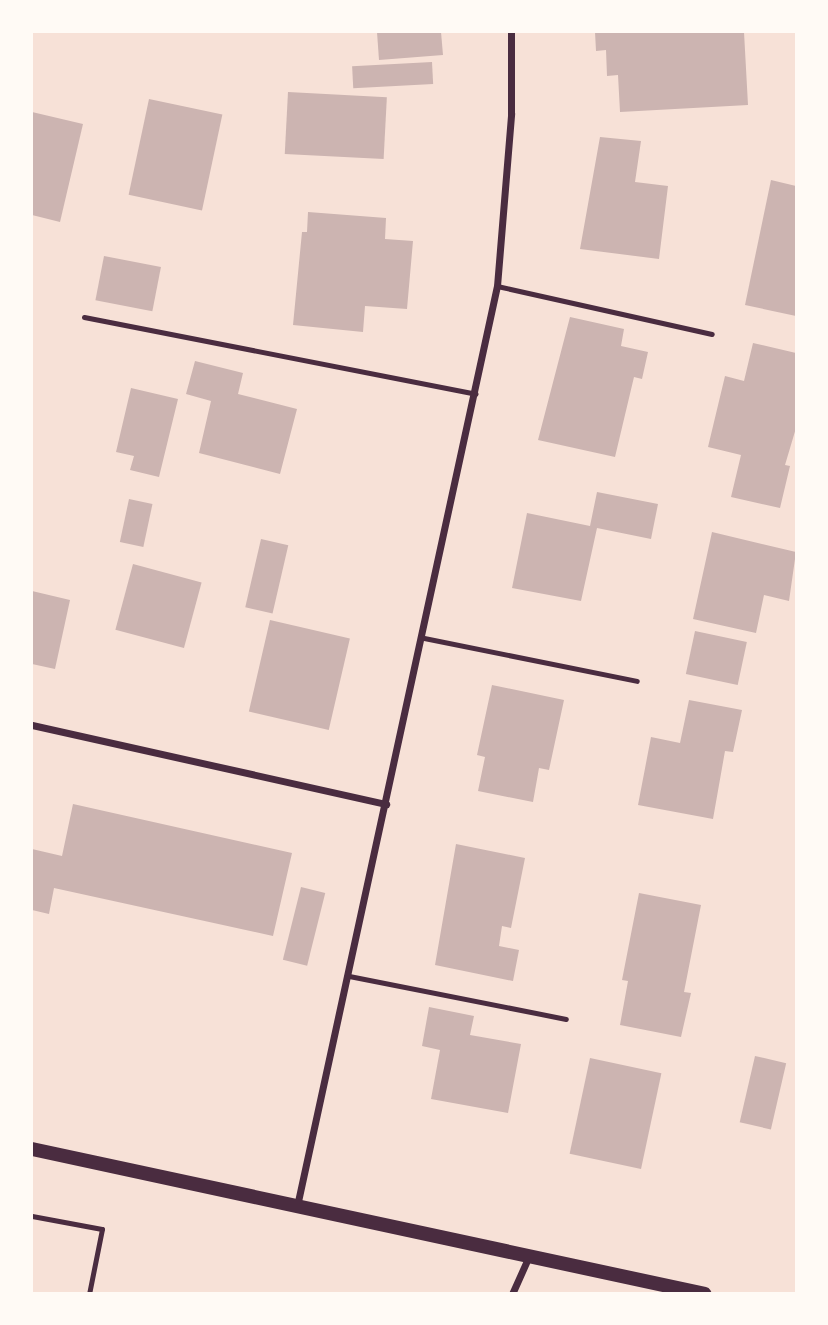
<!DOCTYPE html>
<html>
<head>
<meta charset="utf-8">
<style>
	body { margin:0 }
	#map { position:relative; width:828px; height:1325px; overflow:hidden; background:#f7e1d7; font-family:"Roboto Condensed",sans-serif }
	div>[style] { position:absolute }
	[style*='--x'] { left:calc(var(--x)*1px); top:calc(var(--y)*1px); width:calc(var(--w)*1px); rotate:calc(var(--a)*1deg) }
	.building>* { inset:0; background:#ccb4b1; transform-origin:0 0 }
	.service>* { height:5px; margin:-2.5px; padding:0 2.5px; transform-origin:2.5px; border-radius:2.5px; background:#4a2c40 }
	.minor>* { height:7px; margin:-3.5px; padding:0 3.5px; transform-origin:3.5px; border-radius:3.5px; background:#4a2c40 }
	.secondary>* { height:14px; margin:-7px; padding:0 7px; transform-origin:7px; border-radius:7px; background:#4a2c40 }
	span { translate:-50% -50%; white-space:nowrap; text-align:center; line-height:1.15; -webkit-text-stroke:7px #fffaf5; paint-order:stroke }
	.frame { position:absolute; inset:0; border:33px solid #fffaf5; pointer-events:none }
</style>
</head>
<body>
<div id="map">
	<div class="building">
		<div style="clip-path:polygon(377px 32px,441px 32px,443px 55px,379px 60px)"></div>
		<div style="clip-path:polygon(595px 32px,744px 32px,748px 105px,620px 112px,618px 75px,607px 76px,606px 50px,596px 51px)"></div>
		<div style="left:432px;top:62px;width:22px;height:80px;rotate:87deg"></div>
		<div style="left:288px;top:92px;width:99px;height:62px;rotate:3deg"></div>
		<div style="left:149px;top:99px;width:75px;height:98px;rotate:12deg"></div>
		<div style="clip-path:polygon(32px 112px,83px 124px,60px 222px,32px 215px)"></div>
		<div style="clip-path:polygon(600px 137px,641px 141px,635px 182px,668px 186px,659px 259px,580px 249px)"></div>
		<div style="clip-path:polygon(771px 180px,796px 186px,796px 316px,745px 305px)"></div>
		<div style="clip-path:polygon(308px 212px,386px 218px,385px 239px,413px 241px,407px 309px,365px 306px,363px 332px,293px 325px,302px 232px,307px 232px)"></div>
		<div style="left:104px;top:256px;width:58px;height:45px;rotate:11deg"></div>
		<div style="clip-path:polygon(570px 317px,624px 329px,621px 346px,648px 352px,642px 379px,634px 377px,615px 457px,538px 440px)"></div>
		<div style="clip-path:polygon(753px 343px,796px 353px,796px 428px,785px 465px,790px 466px,780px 508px,731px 497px,741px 455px,708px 447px,725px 376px,744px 381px)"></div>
		<div style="clip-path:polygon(195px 361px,243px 373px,238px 394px,297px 409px,280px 474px,199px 453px,211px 401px,186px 394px)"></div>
		<div style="clip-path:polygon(131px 388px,178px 399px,159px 477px,130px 470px,134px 456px,116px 452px)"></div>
		<div style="clip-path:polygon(597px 492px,658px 504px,651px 539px,597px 528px,581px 601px,512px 588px,527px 513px,590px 526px)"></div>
		<div style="left:129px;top:499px;width:24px;height:44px;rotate:12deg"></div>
		<div style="clip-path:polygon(712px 532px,796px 552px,789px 601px,764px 595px,756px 633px,693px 619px)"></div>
		<div style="left:261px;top:539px;width:28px;height:70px;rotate:13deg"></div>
		<div style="left:133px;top:564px;width:71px;height:68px;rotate:15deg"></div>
		<div style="clip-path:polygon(32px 591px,70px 600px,55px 669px,32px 664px)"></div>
		<div style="left:270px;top:620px;width:82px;height:94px;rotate:13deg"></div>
		<div style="left:695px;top:631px;width:53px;height:44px;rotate:12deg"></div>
		<div style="clip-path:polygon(492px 685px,564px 700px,549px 770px,539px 768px,533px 802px,478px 791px,485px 757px,477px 755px)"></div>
		<div style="clip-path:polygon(689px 700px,742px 710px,733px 752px,725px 751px,713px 819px,638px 805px,651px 737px,680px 743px)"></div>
		<div style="clip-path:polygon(73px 804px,292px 853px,273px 936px,54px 888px,49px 914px,32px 910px,32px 849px,62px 856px)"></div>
		<div style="clip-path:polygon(456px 844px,525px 858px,511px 928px,502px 926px,499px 946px,519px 950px,513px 981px,435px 965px)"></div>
		<div style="left:301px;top:887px;width:25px;height:75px;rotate:14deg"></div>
		<div style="clip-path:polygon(639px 893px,701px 905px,684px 992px,691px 993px,681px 1037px,620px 1025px,628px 981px,622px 980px)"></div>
		<div style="clip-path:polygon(429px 1007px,474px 1016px,470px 1035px,521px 1044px,508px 1113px,431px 1099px,440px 1050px,422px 1046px)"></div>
		<div style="left:755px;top:1056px;width:32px;height:68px;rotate:13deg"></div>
		<div style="left:590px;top:1058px;width:73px;height:98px;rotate:12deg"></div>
	</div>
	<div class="service">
		<div style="--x:497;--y:286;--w:220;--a:12.6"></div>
		<div style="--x:84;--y:317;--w:399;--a:11.1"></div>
		<div style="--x:424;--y:638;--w:217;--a:11.4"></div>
		<div style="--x:349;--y:976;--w:221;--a:11.2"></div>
		<div style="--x:32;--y:1216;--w:71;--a:10.5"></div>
		<div style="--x:102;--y:1229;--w:66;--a:101.3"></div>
	</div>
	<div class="minor">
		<div style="--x:32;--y:725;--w:363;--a:12.6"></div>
		<div style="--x:297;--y:1206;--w:941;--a:-77.74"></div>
		<div style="--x:497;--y:286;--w:173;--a:-85.3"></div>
		<div style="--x:511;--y:114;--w:82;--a:-90"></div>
		<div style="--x:512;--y:1294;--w:42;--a:-65.9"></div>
	</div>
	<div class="secondary">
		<div style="--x:32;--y:1149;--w:688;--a:12.16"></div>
	</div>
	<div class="frame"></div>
</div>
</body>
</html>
